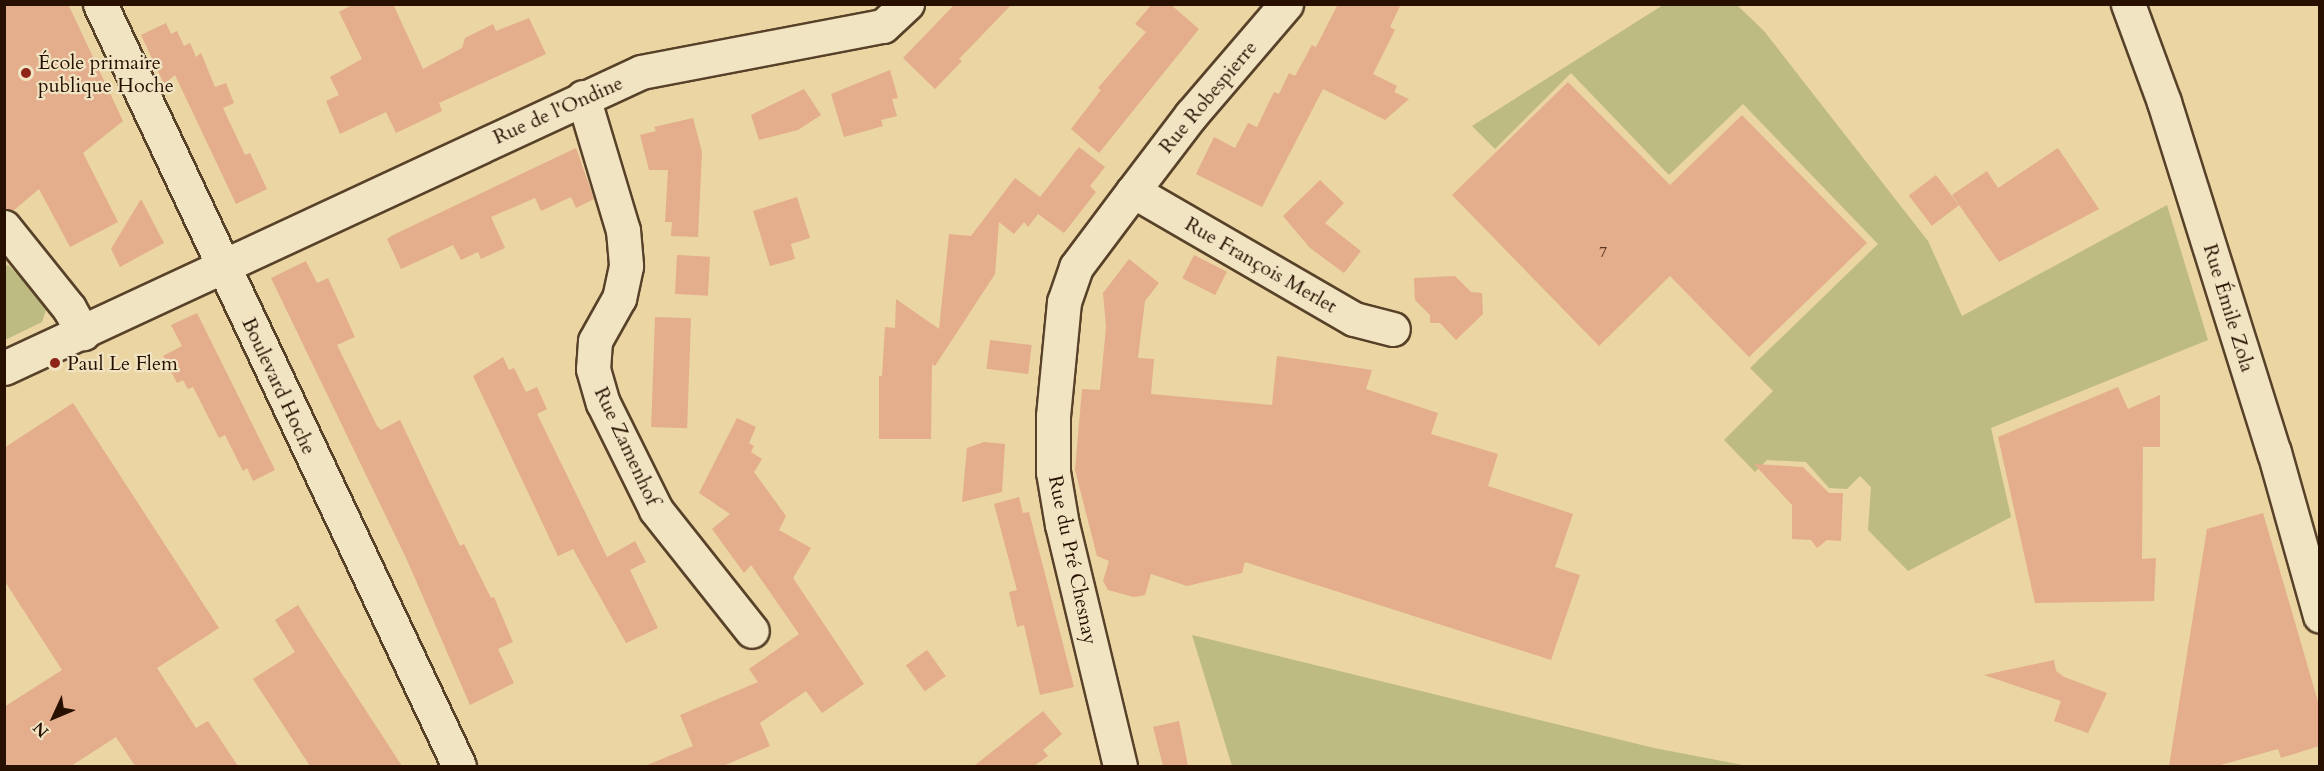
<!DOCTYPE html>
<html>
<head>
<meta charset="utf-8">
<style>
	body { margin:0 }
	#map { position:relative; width:2324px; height:771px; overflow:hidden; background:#ead5a3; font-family:Cardo,serif }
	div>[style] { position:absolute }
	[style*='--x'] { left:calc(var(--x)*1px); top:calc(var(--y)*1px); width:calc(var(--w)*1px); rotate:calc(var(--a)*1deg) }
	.green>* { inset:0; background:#bdbb81 }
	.building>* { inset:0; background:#e4ad8c; transform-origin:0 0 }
	.roads { filter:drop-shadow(2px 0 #584129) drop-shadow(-2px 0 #584129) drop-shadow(0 2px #584129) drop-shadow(0 -2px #584129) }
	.minor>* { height:33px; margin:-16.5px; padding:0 16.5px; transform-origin:16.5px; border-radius:16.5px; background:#f1e4c3 }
	.tertiary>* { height:33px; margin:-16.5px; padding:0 16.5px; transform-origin:16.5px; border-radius:16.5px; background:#f1e4c3 }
	.dots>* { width:16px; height:16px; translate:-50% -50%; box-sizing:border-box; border:3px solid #f1e4c3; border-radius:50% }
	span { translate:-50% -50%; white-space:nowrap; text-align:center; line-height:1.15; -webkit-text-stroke:4.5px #f1e4c3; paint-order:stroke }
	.number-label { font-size:16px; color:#563723 }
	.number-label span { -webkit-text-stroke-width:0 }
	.poi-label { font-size:20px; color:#271000 }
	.left { translate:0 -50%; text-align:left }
	.street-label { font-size:20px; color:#271000 }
	.frame { position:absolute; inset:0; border:6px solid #271000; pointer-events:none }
	.north { position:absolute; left:24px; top:687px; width:60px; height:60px; -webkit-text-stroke:4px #f1e4c3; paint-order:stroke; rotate:226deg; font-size:16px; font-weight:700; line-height:24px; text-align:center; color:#271000 }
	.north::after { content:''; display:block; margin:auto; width:21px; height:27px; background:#271000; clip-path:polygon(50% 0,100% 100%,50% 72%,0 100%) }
</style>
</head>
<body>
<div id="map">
	<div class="green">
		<div style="clip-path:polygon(1663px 5px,1737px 5px,1764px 31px,1928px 241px,1962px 316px,2167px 205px,2208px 340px,1991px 428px,2011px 517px,1908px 571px,1868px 530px,1871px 487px,1860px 476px,1847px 489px,1829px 488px,1806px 462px,1767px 460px,1755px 472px,1724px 440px,1773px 391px,1750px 368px,1878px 244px,1743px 104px,1669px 175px,1571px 73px,1495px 149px,1472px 126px)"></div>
		<div style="clip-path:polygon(8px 265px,48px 304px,42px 322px,5px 340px,4px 267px)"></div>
		<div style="clip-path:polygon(1192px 635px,1654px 748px,1748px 766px,1232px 766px)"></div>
	</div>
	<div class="building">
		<div style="clip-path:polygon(4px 4px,68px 4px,123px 121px,83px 153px,118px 222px,70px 247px,39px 189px,13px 211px,4px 209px)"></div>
		<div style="clip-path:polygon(354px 4px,393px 4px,423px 69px,462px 48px,465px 38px,493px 24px,496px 31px,529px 18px,546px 54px,439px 103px,442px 111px,396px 133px,386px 112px,340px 134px,326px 101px,339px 95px,330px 77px,362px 59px,339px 12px)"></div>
		<div style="clip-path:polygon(955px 4px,1012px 4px,959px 59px,962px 61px,935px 89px,903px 58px)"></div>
		<div style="clip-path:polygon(1152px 4px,1170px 4px,1199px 29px,1099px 153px,1071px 129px,1101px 90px,1098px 88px,1146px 32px,1135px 24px)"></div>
		<div style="clip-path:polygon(1338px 4px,1401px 4px,1390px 27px,1395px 30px,1373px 74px,1397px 86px,1394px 92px,1409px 99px,1385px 120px,1323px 89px,1262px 207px,1196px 174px,1214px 137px,1235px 148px,1248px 123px,1257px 127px,1274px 92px,1279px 94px,1289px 73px,1295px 76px,1312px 45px,1316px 47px)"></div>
		<div style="clip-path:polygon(166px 23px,171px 34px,177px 31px,184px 46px,190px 43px,196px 57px,201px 53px,215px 87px,226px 83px,234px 103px,223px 108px,245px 155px,250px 153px,267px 189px,236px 204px,175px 75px,164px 84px,141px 35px)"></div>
		<div style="clip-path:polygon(890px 70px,898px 98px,892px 99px,897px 116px,881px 120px,883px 126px,844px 137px,831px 94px)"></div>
		<div style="clip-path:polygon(1568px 82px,1670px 185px,1742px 115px,1867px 243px,1749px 357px,1670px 276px,1599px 346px,1452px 195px)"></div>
		<div style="clip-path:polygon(804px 89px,821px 115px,798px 130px,759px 140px,751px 115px)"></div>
		<div style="clip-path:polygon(693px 118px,702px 152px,698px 237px,671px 236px,672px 222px,665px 222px,668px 170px,649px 170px,640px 135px,656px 131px,654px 127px)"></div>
		<div style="clip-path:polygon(1079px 147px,1105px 167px,1090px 186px,1096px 192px,1064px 233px,1038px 214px,1028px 227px,1024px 222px,1014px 234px,999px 222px,995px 274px,935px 366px,932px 364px,931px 439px,879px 439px,879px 376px,882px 376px,885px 327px,895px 328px,896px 299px,939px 329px,949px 234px,971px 236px,1015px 178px,1040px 197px)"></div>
		<div style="clip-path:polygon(576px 148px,594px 199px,576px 208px,571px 197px,541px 211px,535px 198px,491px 217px,505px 248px,481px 259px,478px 252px,461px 260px,453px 245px,401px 269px,387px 239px,393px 235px)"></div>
		<div style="clip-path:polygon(2058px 148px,2099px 209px,1999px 262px,1952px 195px,1987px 171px,1998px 188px)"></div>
		<div style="left:1936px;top:175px;width:38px;height:34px;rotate:53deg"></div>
		<div style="clip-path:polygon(1320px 180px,1344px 203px,1325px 223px,1361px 251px,1344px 273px,1310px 248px,1283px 216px)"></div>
		<div style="clip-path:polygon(797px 197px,810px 238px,791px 244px,795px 259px,770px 266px,753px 211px)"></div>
		<div style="clip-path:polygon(141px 199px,164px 243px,120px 267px,111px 249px)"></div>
		<div style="left:677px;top:255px;width:33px;height:39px;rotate:3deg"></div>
		<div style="left:1194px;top:255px;width:37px;height:26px;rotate:27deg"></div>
		<div style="clip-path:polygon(1129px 259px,1159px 283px,1145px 301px,1138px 358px,1154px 359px,1151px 394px,1272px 405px,1277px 356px,1372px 370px,1366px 389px,1438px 413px,1431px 434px,1498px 454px,1488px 486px,1573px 514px,1555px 567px,1580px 575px,1551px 660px,1245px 562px,1242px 573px,1187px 586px,1151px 574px,1145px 595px,1134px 597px,1108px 590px,1103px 581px,1109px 561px,1097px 556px,1075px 470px,1082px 389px,1100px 390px,1106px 327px,1103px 293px)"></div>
		<div style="clip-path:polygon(306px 261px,317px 283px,328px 278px,355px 337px,337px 345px,377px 426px,381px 430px,400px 420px,460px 546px,464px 544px,491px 598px,494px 597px,513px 642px,498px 649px,514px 683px,470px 705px,407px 560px,271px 278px)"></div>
		<div style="clip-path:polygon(1455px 276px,1471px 292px,1482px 293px,1483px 314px,1456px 340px,1440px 323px,1430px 323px,1430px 315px,1415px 300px,1414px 278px)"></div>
		<div style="clip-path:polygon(197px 313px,275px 470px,253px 481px,247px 468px,243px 471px,225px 435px,219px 438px,193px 387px,188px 389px,183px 380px,177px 383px,163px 356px,182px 346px,171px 325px)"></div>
		<div style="left:655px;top:317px;width:36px;height:110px;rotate:2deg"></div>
		<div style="left:990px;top:340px;width:42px;height:29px;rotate:7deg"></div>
		<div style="clip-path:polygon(503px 357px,509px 370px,514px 368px,526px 392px,537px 387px,547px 409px,537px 414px,607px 557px,635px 541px,646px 562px,630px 570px,658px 628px,626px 643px,573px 549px,558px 556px,473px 376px)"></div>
		<div style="clip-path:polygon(2118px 387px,2128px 409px,2160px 395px,2160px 447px,2143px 447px,2142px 559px,2156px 558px,2154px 601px,2035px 603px,1998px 437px)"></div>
		<div style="clip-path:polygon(73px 403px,219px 628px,157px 668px,196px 728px,208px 721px,238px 766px,135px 766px,116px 737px,71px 766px,4px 766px,4px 707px,62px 670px,4px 580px,4px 448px)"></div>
		<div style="clip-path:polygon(737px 418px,756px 427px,749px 443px,754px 446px,751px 452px,762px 459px,754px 472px,786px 516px,779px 530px,811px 548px,793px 578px,864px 684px,822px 713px,806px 691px,760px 723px,770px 746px,723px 766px,645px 766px,693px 746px,680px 715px,758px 682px,749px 669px,799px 634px,751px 565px,744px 573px,712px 529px,730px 514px,699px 493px)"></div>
		<div style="clip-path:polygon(984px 442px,1005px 444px,1002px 492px,962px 502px,967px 448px)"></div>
		<div style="clip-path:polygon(1754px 464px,1803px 467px,1829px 493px,1843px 493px,1841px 541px,1827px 540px,1817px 548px,1811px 540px,1792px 539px,1792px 505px)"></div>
		<div style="clip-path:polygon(1019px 497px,1023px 513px,1029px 512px,1074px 687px,1040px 695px,1024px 625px,1017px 627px,1009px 592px,1017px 590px,994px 504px)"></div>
		<div style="clip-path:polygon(2263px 513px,2319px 705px,2319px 746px,2281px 758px,2278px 749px,2217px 766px,2169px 766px,2207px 529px)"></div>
		<div style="clip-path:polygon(298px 605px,318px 637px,402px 766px,310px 766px,253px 679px,295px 652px,275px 620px)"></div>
		<div style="left:927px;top:650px;width:32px;height:26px;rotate:54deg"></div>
		<div style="clip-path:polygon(2054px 660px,2056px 671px,2064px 677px,2107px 693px,2088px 733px,2054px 721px,2061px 701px,1984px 675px)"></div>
		<div style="clip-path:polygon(1043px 711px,1062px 734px,1043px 750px,1048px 756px,1034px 766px,974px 766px)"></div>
		<div style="clip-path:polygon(1179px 721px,1188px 766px,1163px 766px,1153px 727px)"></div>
	</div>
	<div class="roads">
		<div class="minor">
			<div style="--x:100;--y:4;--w:842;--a:64.77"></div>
			<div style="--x:583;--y:97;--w:139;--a:73.3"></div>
			<div style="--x:623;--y:230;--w:36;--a:85"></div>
			<div style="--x:626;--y:266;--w:33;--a:102"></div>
			<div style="--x:619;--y:298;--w:49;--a:119.2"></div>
			<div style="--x:595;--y:341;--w:28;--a:94"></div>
			<div style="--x:593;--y:369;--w:35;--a:74"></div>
			<div style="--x:603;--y:403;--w:119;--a:63.6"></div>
			<div style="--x:656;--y:510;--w:154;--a:51.6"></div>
			<div style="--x:1133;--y:191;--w:255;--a:30.1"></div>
			<div style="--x:1354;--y:319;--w:40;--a:14.4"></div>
			<div style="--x:4;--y:227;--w:104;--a:51.3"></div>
			<div style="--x:69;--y:308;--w:29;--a:61"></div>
			<div style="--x:4;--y:368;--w:702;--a:-24.92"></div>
			<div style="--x:641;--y:72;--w:246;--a:-10.8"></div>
			<div style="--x:883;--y:26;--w:33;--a:-43"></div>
			<div style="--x:1120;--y:766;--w:248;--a:-103.5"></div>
			<div style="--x:1062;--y:525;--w:54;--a:-99.6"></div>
			<div style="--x:1053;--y:472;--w:56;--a:-90"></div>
			<div style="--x:1053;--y:416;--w:115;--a:-84.5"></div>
			<div style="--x:1064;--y:302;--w:37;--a:-71"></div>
			<div style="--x:1076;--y:267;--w:95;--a:-53.1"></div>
			<div style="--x:1133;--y:191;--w:96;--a:-52.7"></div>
			<div style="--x:1191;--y:115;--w:146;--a:-49.4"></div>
		</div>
		<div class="tertiary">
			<div style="--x:2128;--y:4;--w:104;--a:69.8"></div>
			<div style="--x:2164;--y:102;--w:367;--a:72.6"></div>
			<div style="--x:2274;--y:452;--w:170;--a:74.3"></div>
		</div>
	</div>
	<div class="dots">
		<div style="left:26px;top:73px;background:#8f2418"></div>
		<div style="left:55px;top:363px;background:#8f2418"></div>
	</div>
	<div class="number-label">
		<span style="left:1603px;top:252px">7</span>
	</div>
	<div class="poi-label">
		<span class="left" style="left:38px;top:74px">École primaire<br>publique Hoche</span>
		<span class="left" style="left:67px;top:363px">Paul Le Flem</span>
	</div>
	<div class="street-label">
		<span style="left:1208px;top:97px;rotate:-50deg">Rue Robespierre</span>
		<span style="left:558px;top:110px;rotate:-24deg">Rue de l'Ondine</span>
		<span style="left:1261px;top:265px;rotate:30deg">Rue François Merlet</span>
		<span style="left:2229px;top:308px;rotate:73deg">Rue Émile Zola</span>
		<span style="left:279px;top:386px;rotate:65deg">Boulevard Hoche</span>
		<span style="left:627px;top:446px;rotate:65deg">Rue Zamenhof</span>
		<span style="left:1073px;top:560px;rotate:78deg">Rue du Pré Chesnay</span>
	</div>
	<div class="frame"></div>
	<div class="north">N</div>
</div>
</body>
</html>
